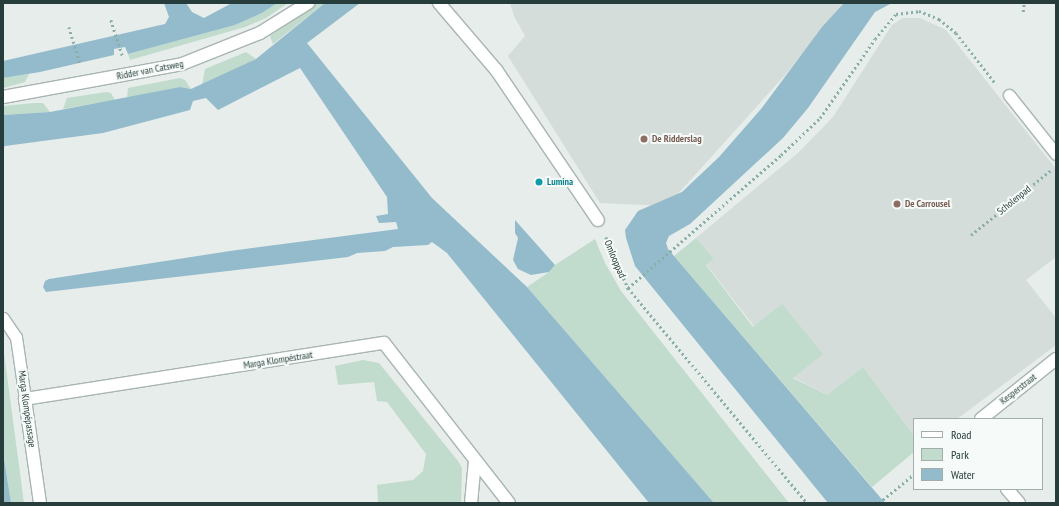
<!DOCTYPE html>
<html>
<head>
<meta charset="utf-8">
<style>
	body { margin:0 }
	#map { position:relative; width:1059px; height:506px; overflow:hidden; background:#e6edeb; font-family:"PT Sans Narrow",sans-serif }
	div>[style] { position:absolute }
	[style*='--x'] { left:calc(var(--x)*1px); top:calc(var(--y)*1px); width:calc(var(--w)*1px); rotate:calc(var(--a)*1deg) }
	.built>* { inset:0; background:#d4ddda }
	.green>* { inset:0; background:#c1dccc }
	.water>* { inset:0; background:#94bbcc }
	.path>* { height:2.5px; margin-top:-1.25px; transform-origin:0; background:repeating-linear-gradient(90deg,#89ada7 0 2px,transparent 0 5px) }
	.roads { filter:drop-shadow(1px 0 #a9b5b3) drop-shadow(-1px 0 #a9b5b3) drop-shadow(0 1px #a9b5b3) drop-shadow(0 -1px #a9b5b3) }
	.lane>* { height:11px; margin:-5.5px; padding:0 5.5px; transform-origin:5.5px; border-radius:5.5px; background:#fff }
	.street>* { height:12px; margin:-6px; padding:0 6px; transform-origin:6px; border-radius:6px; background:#fff }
	.dots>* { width:11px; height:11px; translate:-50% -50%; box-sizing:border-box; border:2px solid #f6faf8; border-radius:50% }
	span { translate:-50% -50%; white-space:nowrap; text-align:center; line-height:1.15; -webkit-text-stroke:4px #f6faf8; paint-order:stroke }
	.street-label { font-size:10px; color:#263d3b }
	.education-label { font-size:10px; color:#785e54; font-weight:700 }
	.left { translate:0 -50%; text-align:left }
	.culture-label { font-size:10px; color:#0d838f; font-weight:700 }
	.frame { position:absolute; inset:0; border:4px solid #263d3b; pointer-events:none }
	.legend { position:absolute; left:913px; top:418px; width:130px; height:72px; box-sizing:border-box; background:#f6faf8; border:1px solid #a3aeac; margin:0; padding:5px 7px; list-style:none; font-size:12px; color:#263d3b }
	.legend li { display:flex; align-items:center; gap:8px; height:20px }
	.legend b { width:20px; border:1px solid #a3aeac }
</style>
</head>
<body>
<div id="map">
	<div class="built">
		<div style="clip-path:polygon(510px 3px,844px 3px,786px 74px,667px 206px,600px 203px,508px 56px,525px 36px,514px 16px)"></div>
		<div style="clip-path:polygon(903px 18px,920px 18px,946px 30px,1056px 169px,1056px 257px,1026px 280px,1056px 318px,1056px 345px,957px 419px,914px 419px,914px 436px,863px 367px,827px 395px,793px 377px,706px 264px,714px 259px,696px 238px,799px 152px,833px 117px,892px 25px)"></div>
	</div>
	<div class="green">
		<div style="clip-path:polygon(276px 3px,288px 3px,266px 18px,245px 27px,130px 60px,128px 54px,235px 25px,262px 13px)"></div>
		<div style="clip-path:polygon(316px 3px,325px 3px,273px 44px,270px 36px)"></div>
		<div style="clip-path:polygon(246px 52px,256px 59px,202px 85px,205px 69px)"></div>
		<div style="clip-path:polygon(29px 74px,25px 82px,3px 88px,3px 78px)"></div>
		<div style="clip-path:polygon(180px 78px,185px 80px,191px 89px,180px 87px,127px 98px,128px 88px)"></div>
		<div style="clip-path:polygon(106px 92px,111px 93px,115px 100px,63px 109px,67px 98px)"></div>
		<div style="clip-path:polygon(34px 103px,43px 103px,50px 112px,3px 115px,3px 106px)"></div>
		<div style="clip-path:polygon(696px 238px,714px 259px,706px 265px,753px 327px,782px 304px,823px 354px,793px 378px,827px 395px,863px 367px,914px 436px,914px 452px,872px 487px,674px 256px)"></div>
		<div style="clip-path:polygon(595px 239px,605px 263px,621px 291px,789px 503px,714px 503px,527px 287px,549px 272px,555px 265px)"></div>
		<div style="clip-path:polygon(3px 351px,4px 353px,24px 503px,11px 503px,3px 452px)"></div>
		<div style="clip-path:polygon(363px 360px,379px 363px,458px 461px,462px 468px,461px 503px,378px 503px,377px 485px,413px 480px,423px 471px,426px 454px,387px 402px,377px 401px,374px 382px,338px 385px,335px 366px)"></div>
	</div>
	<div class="water">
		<div style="clip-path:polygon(164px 3px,186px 3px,192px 12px,204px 18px,232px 3px,277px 3px,262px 13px,235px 25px,128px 54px,125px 47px,114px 49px,114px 55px,40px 72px,3px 78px,3px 61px,165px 24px,169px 17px)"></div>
		<div style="clip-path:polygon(325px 3px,360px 3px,307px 43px,432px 198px,527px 287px,714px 503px,649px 503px,447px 253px,432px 242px,428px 245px,393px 247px,385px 251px,357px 253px,348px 257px,46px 292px,43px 287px,45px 281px,49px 279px,230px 251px,398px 229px,396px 222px,379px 223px,376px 216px,388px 214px,387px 197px,300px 68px,218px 110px,206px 98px,193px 101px,190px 110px,103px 133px,5px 146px,3px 148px,3px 115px,50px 112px,180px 87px,191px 89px,256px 59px)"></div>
		<div style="clip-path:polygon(844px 3px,892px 3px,875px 12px,808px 108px,783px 138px,690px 224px,669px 236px,666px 243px,668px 249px,885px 503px,828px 503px,635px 266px,626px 238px,625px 230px,638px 211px,682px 192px,719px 157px,761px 109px,822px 27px)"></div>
		<div style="clip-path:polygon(515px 220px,555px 265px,549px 272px,531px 275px,518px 269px,513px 260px,518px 238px,515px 233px)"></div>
		<div style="clip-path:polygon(3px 452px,11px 503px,3px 503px)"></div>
	</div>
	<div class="path">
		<div style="--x:1023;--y:12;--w:9;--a:-84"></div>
		<div style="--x:111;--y:20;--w:39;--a:72"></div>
		<div style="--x:69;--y:27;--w:39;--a:73"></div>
		<div style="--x:971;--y:235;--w:102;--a:-39"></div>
		<div style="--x:606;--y:237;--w:56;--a:66.7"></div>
		<div style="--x:628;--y:288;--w:280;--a:50.2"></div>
		<div style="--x:628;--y:288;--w:203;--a:-41"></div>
		<div style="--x:781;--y:155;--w:54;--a:-43.5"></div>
		<div style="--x:820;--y:118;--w:96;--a:-55.2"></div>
		<div style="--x:875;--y:39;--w:33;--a:-50"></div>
		<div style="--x:896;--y:14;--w:23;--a:-7"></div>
		<div style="--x:919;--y:11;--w:22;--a:22"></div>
		<div style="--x:939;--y:19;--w:22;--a:39"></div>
		<div style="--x:956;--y:33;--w:65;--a:51.9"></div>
		<div style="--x:879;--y:503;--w:45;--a:-39.6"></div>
	</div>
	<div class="roads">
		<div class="lane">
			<div style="--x:1009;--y:95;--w:75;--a:51.5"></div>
			<div style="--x:3;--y:318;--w:23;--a:56"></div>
			<div style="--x:16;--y:337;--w:63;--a:81.7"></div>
		</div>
		<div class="street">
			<div style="--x:439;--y:3;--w:89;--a:49.5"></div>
			<div style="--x:497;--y:71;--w:180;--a:55.9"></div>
			<div style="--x:3;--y:97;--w:182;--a:-10.4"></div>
			<div style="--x:182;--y:64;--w:84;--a:-21.7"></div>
			<div style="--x:260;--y:33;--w:57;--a:-32"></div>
			<div style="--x:981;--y:419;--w:96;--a:-38.7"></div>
			<div style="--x:1007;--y:489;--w:18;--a:49"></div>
			<div style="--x:40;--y:503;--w:105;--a:-98.2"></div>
			<div style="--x:25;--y:399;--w:363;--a:-8.9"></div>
			<div style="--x:384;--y:343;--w:203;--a:52"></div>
			<div style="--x:471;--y:503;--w:42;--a:-84.6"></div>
		</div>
	</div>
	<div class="dots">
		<div style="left:644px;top:139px;background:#8d6e63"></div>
		<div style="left:539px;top:182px;background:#0f9aa8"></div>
		<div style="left:897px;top:204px;background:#8d6e63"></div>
	</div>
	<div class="street-label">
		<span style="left:150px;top:70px;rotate:-11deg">Ridder van Catsweg</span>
		<span style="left:1014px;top:200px;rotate:-39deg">Scholenpad</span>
		<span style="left:615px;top:259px;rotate:67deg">Omlooppad</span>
		<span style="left:278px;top:360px;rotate:-9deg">Marga Klompéstraat</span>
		<span style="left:1018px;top:389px;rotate:-38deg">Kesperstraat</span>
		<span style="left:27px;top:409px;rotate:82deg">Marga Klompépassage</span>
	</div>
	<div class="education-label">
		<span class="left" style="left:652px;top:139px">De Ridderslag</span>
		<span class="left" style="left:905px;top:204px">De Carrousel</span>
	</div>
	<div class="culture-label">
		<span class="left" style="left:547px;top:182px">Lumina</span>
	</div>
	<div class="frame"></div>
	<ul class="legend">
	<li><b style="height:5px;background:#fff"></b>Road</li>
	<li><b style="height:11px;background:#c1dccc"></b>Park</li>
	<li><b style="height:11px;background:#94bbcc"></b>Water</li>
	</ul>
</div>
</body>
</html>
